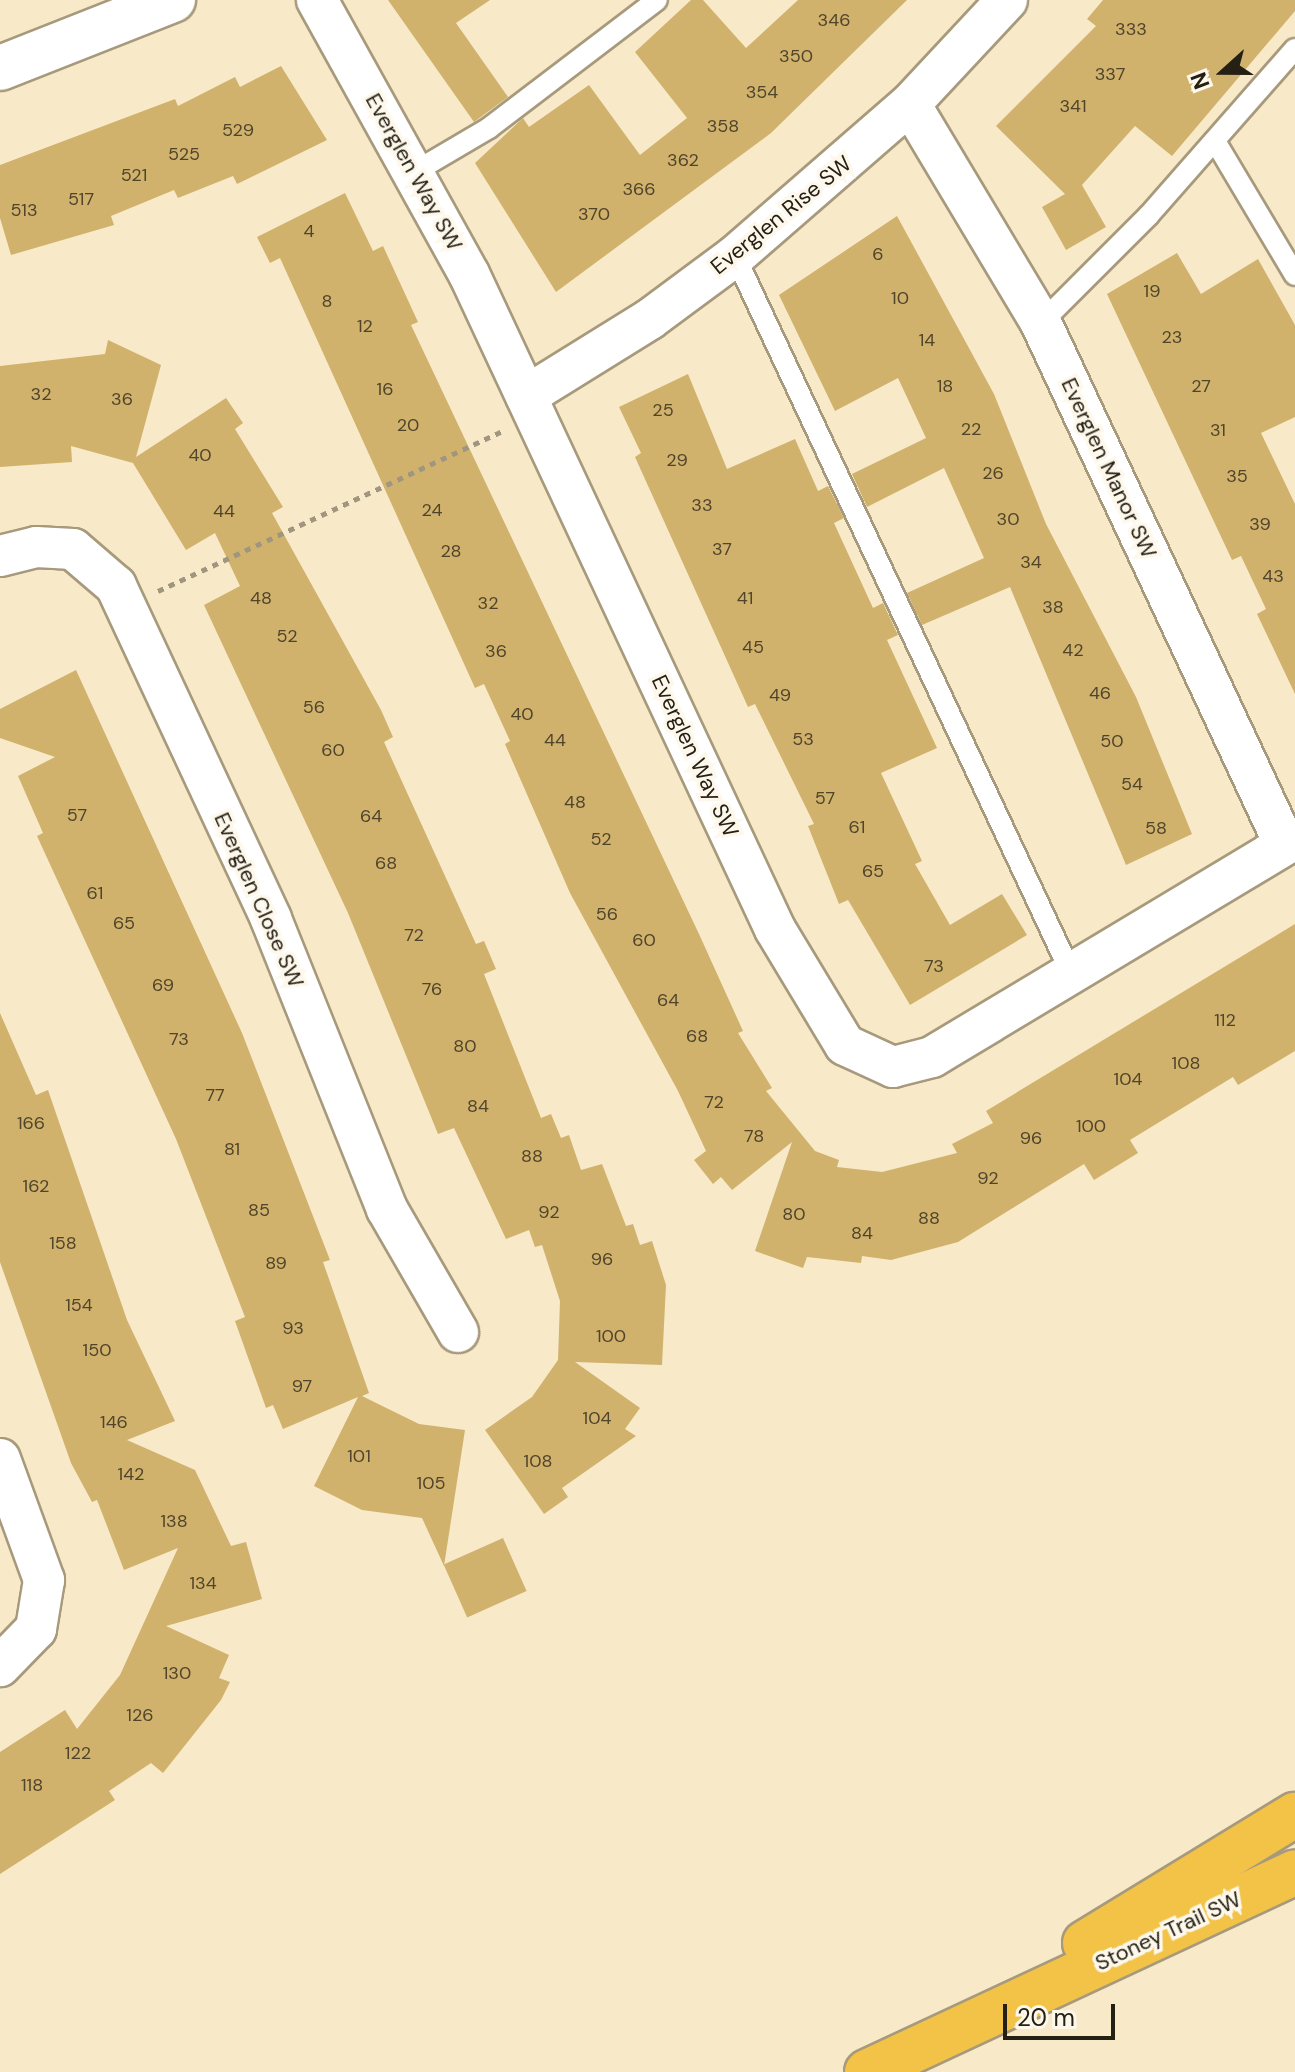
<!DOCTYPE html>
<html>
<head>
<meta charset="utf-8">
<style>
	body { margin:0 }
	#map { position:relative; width:1295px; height:2072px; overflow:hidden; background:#f8e9c9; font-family:"DM Sans",sans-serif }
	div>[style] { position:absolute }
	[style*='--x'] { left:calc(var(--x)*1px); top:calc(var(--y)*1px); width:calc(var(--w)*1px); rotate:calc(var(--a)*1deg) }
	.building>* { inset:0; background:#d0b26d; transform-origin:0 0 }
	.path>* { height:5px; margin-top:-2.5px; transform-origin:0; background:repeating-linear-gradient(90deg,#a0957e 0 6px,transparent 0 12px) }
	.roads { filter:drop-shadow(2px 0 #a79a7c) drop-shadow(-2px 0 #a79a7c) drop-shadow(0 2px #a79a7c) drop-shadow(0 -2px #a79a7c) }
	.service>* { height:20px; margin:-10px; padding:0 10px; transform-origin:10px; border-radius:10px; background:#fff }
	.minor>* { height:40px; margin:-20px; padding:0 20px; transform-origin:20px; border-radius:20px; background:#fff }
	.tertiary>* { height:44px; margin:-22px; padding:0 22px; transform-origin:22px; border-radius:22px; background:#fff }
	.motorway>* { height:44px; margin:-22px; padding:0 22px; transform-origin:22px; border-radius:22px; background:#f3c348 }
	span { translate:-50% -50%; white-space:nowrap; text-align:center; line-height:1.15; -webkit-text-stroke:7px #fdf8eb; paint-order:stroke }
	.number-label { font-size:18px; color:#50442a }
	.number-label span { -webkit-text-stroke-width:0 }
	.street-label { font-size:22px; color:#252014 }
	.north { position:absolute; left:1183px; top:32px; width:80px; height:80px; -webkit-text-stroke:6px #fdf8eb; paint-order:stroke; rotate:249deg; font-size:22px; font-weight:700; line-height:32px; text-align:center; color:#252014 }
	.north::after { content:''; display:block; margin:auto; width:28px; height:36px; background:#252014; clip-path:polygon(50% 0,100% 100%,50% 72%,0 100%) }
	.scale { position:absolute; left:1003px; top:2004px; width:112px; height:36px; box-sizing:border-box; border:4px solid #252014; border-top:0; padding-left:10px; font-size:24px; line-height:28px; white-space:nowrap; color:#252014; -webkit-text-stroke:6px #fdf8eb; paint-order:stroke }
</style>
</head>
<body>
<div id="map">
	<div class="building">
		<div style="clip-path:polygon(388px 0,490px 0,456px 23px,508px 97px,474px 122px)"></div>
		<div style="clip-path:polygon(691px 0,703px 0,746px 48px,798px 0,907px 0,771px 133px,556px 292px,475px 163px,523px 118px,529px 127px,589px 85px,640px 155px,687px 118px,635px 52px)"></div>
		<div style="clip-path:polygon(1103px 0,1295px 0,1295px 11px,1172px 156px,1135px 126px,1082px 185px,1106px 227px,1066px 250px,1042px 207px,1065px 194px,996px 126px,1096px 26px,1087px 19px)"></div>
		<div style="clip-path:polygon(281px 66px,327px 140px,237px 184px,233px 176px,178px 198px,174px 190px,111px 216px,114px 225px,11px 255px,0 218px,0 165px,175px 99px,178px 106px,235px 77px,240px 87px)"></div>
		<div style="clip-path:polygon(345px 193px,373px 251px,383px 246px,418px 322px,411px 325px,699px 934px,743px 1031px,738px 1033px,772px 1088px,766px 1091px,815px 1151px,839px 1160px,837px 1167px,882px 1172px,957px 1153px,952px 1144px,993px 1123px,986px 1111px,1295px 924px,1295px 1051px,1238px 1085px,1233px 1077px,1130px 1140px,1138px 1153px,1094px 1180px,1084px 1164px,958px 1242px,891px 1260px,862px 1256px,861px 1263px,807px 1257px,803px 1268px,755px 1251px,792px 1142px,732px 1190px,721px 1177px,713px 1184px,694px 1160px,706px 1151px,678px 1091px,570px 893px,505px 744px,510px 741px,484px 684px,475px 688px,280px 258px,270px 263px,257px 237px)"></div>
		<div style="clip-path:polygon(897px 216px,994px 394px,1046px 524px,1136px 697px,1192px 834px,1126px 865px,1010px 587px,922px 625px,907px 593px,984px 558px,944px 468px,867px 507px,852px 474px,926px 438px,898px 378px,835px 411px,779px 295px)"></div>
		<div style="clip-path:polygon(1177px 253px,1201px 294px,1258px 259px,1295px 325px,1295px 417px,1261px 433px,1295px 504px,1295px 694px,1257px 614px,1266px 609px,1241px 556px,1232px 560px,1107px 294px)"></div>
		<div style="clip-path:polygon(108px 340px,161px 365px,136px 457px,226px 398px,243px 423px,235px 429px,283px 507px,272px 513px,381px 710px,393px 737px,384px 742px,476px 944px,484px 941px,496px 969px,484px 974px,541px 1118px,551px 1114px,561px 1138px,569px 1135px,581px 1170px,602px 1164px,626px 1226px,633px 1224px,640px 1245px,652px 1241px,666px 1285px,662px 1365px,575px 1362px,640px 1408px,625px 1429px,636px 1436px,562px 1488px,568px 1497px,544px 1514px,485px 1430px,532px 1397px,558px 1360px,560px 1301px,542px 1245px,535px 1247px,529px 1230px,506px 1239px,454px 1128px,438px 1134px,348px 913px,204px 605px,240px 586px,215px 533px,186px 550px,133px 463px,71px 446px,72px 462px,0 467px,0 366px,105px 354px)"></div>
		<div style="clip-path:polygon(688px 374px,727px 469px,795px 439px,818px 491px,828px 486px,844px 518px,834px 523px,873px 608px,883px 603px,898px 635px,887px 640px,937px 748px,881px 773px,922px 861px,915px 864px,950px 925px,1002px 894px,1027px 935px,910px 1005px,848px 900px,839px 904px,808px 826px,814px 824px,755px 704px,748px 707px,635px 457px,641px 453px,619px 407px)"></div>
		<div style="clip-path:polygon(76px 670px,242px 1033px,330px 1260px,323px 1262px,369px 1393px,362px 1396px,419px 1424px,465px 1430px,444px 1566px,422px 1518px,362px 1510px,314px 1486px,358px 1397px,283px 1429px,273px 1405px,266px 1408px,235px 1321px,245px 1317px,176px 1139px,37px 836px,43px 833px,18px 776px,55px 757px,0 738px,0 709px)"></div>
		<div style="clip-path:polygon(0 1013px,36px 1095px,48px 1090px,127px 1320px,175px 1421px,127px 1440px,195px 1470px,231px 1546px,246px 1542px,262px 1599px,166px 1626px,229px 1655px,219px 1678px,230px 1682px,221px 1700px,163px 1773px,151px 1763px,109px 1791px,115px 1800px,0 1874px,0 1752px,65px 1710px,77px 1729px,120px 1675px,178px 1548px,124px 1570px,97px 1500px,92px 1502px,71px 1463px,0 1262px)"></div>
		<div style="left:503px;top:1538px;width:58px;height:65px;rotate:66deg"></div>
	</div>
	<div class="path">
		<div style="--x:158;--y:591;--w:378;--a:-24.9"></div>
	</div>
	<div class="roads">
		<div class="service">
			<div style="--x:1215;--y:141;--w:156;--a:59.2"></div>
			<div style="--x:416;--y:171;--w:85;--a:-30.5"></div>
			<div style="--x:489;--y:128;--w:211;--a:-37.3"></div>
			<div style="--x:735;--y:256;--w:792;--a:64.89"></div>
			<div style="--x:1041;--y:323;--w:153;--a:-45"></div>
			<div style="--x:1149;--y:215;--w:221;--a:-48.7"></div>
		</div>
		<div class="minor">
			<div style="--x:317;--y:0;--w:313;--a:61"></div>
			<div style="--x:469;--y:274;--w:723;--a:64.96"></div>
			<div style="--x:775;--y:929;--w:135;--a:58.9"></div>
			<div style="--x:845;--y:1045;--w:53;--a:24.6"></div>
			<div style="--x:893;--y:1067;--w:40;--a:-14.4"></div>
			<div style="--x:932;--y:1057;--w:423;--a:-31"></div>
			<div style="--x:910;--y:104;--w:255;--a:59.1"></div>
			<div style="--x:1041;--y:323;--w:576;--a:64.95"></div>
			<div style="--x:526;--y:396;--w:146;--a:-31.8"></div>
			<div style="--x:650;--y:319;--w:106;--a:-36.5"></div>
			<div style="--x:735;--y:256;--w:232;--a:-41"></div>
			<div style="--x:910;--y:104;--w:142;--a:-47"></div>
			<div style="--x:0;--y:556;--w:37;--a:-14"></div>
			<div style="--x:36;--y:547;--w:37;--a:3"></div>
			<div style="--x:73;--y:549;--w:57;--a:40.7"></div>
			<div style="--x:116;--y:586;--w:367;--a:65"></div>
			<div style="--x:271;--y:919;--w:312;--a:68.2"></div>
			<div style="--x:387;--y:1209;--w:142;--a:60"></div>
			<div style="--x:0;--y:1459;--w:129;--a:70"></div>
			<div style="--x:44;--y:1580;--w:50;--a:99.3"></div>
			<div style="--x:36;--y:1629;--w:52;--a:134.2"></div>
		</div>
		<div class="tertiary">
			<div style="--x:0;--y:68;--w:186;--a:-21.5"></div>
		</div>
		<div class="motorway">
			<div style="--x:1085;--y:1943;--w:246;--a:-31.4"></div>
			<div style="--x:867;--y:2072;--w:472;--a:-25"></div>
		</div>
	</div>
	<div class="number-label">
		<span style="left:834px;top:20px">346</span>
		<span style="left:1131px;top:29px">333</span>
		<span style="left:796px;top:56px">350</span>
		<span style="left:1110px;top:74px">337</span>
		<span style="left:762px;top:92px">354</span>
		<span style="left:1073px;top:106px">341</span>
		<span style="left:723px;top:126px">358</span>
		<span style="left:238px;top:130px">529</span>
		<span style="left:184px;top:154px">525</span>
		<span style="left:683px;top:160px">362</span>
		<span style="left:134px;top:175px">521</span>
		<span style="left:639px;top:189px">366</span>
		<span style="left:81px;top:199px">517</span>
		<span style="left:24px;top:210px">513</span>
		<span style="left:594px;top:214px">370</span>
		<span style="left:309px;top:231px">4</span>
		<span style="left:878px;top:254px">6</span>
		<span style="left:1152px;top:291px">19</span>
		<span style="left:900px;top:298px">10</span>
		<span style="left:327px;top:301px">8</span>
		<span style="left:365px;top:326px">12</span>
		<span style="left:1172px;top:337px">23</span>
		<span style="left:927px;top:340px">14</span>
		<span style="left:945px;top:386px">18</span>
		<span style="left:1201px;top:386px">27</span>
		<span style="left:385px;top:389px">16</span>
		<span style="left:41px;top:394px">32</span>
		<span style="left:122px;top:399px">36</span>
		<span style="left:663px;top:410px">25</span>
		<span style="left:408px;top:425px">20</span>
		<span style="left:971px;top:429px">22</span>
		<span style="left:1218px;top:430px">31</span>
		<span style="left:200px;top:455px">40</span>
		<span style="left:677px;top:460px">29</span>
		<span style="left:993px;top:473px">26</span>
		<span style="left:1237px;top:476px">35</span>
		<span style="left:702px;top:505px">33</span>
		<span style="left:432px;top:510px">24</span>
		<span style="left:224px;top:511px">44</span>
		<span style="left:1008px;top:519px">30</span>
		<span style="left:1260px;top:524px">39</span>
		<span style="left:722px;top:549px">37</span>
		<span style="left:451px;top:551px">28</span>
		<span style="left:1031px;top:562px">34</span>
		<span style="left:1273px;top:576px">43</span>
		<span style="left:261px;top:598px">48</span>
		<span style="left:745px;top:598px">41</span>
		<span style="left:488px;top:603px">32</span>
		<span style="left:1053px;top:607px">38</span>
		<span style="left:287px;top:636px">52</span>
		<span style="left:753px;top:647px">45</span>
		<span style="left:1073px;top:650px">42</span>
		<span style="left:496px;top:651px">36</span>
		<span style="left:1100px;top:693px">46</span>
		<span style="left:780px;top:695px">49</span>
		<span style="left:314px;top:707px">56</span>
		<span style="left:522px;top:714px">40</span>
		<span style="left:803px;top:739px">53</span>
		<span style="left:555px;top:740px">44</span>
		<span style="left:1112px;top:741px">50</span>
		<span style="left:333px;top:750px">60</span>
		<span style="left:1132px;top:784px">54</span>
		<span style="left:825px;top:798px">57</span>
		<span style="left:575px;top:802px">48</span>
		<span style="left:77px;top:815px">57</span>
		<span style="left:371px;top:816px">64</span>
		<span style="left:857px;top:827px">61</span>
		<span style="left:1156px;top:828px">58</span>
		<span style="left:601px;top:839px">52</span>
		<span style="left:386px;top:863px">68</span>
		<span style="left:873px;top:871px">65</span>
		<span style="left:95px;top:893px">61</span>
		<span style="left:607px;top:914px">56</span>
		<span style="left:124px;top:923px">65</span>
		<span style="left:414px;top:935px">72</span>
		<span style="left:644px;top:940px">60</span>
		<span style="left:934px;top:966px">73</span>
		<span style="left:163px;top:985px">69</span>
		<span style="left:432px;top:989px">76</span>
		<span style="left:668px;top:1000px">64</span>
		<span style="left:1225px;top:1020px">112</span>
		<span style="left:697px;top:1036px">68</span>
		<span style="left:179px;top:1039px">73</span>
		<span style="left:465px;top:1046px">80</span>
		<span style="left:1186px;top:1063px">108</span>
		<span style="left:1128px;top:1079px">104</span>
		<span style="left:215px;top:1095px">77</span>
		<span style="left:714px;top:1102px">72</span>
		<span style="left:478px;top:1106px">84</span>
		<span style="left:31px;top:1123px">166</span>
		<span style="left:1091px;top:1126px">100</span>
		<span style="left:754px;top:1136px">78</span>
		<span style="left:1031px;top:1138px">96</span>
		<span style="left:232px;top:1149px">81</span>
		<span style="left:532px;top:1156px">88</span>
		<span style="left:988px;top:1178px">92</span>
		<span style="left:36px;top:1186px">162</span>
		<span style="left:259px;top:1210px">85</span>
		<span style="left:549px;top:1212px">92</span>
		<span style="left:794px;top:1214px">80</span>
		<span style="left:929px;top:1218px">88</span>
		<span style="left:862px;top:1233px">84</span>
		<span style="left:63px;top:1243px">158</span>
		<span style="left:602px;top:1259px">96</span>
		<span style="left:276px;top:1263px">89</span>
		<span style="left:79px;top:1305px">154</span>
		<span style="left:293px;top:1328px">93</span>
		<span style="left:611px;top:1336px">100</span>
		<span style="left:97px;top:1350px">150</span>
		<span style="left:302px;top:1386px">97</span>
		<span style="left:597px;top:1418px">104</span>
		<span style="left:114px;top:1422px">146</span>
		<span style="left:359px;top:1456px">101</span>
		<span style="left:538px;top:1461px">108</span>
		<span style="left:131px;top:1474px">142</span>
		<span style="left:431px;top:1483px">105</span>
		<span style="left:174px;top:1521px">138</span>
		<span style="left:203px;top:1583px">134</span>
		<span style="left:177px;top:1673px">130</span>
		<span style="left:140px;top:1715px">126</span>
		<span style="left:78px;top:1753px">122</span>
		<span style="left:32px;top:1785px">118</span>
	</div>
	<div class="street-label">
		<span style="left:414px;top:172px;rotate:61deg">Everglen Way SW</span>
		<span style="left:781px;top:215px;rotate:-39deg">Everglen Rise SW</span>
		<span style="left:1109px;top:468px;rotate:65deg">Everglen Manor SW</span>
		<span style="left:695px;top:756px;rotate:65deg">Everglen Way SW</span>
		<span style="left:259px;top:900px;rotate:66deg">Everglen Close SW</span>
		<span style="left:1168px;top:1931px;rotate:-25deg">Stoney Trail SW</span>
	</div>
	<div class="north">N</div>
	<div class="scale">20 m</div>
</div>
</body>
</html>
